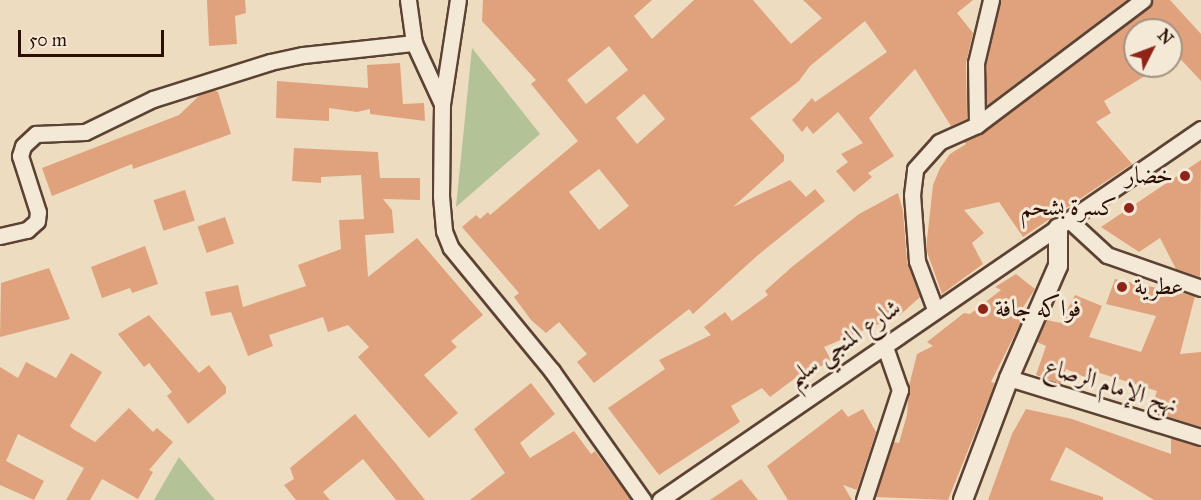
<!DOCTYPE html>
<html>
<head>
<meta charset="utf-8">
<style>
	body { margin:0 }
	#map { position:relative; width:1201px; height:500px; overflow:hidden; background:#eedcc0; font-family:"IM FELL Great Primer",Amiri,serif }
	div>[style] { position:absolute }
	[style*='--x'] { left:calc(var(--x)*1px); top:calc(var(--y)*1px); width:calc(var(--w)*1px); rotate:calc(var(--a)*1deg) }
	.green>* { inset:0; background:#b3c297 }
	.building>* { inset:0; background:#e0a27c; transform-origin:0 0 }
	.roads { filter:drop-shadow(2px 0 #5c4233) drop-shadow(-2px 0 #5c4233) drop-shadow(0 2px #5c4233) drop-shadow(0 -2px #5c4233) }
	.minor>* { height:15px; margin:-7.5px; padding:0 7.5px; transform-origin:7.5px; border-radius:7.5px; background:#f4e8d6 }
	.tertiary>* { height:18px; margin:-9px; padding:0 9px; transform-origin:9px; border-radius:9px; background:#f4e8d6 }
	.dots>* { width:16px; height:16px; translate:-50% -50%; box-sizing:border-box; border:3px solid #f4e8d6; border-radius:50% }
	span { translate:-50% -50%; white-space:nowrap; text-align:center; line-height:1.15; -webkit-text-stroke:6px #f4e8d6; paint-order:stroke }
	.poi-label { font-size:24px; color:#2b0e04 }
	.right { translate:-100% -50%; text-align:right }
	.left { translate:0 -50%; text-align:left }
	.street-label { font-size:24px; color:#2b0e04 }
	.north { position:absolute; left:1123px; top:18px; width:60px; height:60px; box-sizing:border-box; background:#f4e8d6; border:2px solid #a49182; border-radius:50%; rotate:48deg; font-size:16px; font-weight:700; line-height:24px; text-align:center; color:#2b0e04 }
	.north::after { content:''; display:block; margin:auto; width:21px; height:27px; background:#8f2418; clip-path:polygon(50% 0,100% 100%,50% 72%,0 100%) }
	.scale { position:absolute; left:18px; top:30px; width:146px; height:27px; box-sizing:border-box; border:3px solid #2b0e04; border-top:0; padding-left:8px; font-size:18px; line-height:21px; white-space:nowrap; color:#2b0e04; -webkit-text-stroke:4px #f4e8d6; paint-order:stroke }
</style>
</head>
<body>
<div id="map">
	<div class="green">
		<div style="clip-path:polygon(472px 48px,540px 134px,456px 207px)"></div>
		<div style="clip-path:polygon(179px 457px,215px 500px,154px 500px)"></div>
	</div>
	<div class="building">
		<div style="clip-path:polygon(207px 0,245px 0,246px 13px,235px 16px,237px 44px,209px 46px)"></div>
		<div style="clip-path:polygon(evenodd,483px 0,652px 0,634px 16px,652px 39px,694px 0,753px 0,791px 44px,822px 18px,803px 0,973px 0,957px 13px,973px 33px,966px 63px,967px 119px,951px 126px,915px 69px,869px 118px,894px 156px,868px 173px,872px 177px,854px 192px,836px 171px,848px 162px,841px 154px,863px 143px,838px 112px,813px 134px,807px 126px,802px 132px,792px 120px,812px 98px,815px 102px,887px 52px,865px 21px,810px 66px,799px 81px,750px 118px,784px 155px,784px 161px,733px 207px,790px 180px,806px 197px,815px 189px,825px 201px,758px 255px,693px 314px,689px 309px,594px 383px,577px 362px,587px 354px,559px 322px,546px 333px,531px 320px,514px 297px,519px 293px,462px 227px,476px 215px,480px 219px,488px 212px,490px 215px,578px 141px,531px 84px,536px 80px,482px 21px,483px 0,609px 46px,628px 70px,586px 104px,567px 80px,609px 46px,483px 0,644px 94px,665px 119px,637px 144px,616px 118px,644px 94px,483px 0,599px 169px,629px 206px,599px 230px,569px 192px,599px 169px)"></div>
		<div style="clip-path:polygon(1000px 0,1127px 0,986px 106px,986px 64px)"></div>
		<div style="clip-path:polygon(1153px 0,1170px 0,1201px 34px,1201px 81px,1171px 49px,1171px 30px,1135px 30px,1135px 66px,1161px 66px,1104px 101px,1111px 113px,1096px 122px,1132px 164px,1023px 237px,999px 202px,964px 210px,984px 233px,972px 243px,983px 264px,942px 294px,926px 249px,933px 185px,940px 168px,950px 154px,966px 144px,964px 142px,983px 133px,1149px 8px)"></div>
		<div style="clip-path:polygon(400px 63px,403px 104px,424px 103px,425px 121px,370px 114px,370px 109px,357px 112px,329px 108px,329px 121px,276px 118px,277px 81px,368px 88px,367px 65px)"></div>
		<div style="clip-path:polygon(214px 90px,218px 92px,231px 134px,133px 169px,132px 164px,52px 196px,42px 168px,179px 115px,201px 94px)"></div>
		<div style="clip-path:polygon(294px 148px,378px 152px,380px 178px,420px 178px,420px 200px,383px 199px,392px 210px,394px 233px,365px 235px,368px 277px,417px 238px,483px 315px,451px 341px,457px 347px,424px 375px,458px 413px,429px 438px,358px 357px,369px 347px,348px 325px,328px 332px,323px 317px,269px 335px,273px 346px,248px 356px,231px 312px,211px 316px,205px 292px,238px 285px,243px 307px,306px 286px,298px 265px,341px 249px,339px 220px,364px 219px,361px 175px,321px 177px,321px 183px,292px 181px)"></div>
		<div style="clip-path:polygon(1201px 160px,1200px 277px,1176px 269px,1160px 238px,1139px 252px,1101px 227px)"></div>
		<div style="left:185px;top:190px;width:32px;height:33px;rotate:72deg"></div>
		<div style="clip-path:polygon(898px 193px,903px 211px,907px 262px,920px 297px,900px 315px,824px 347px,831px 360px,803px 377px,802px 373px,770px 397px,762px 388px,731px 406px,740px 422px,659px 475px,608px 408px,665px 369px,659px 360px,711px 335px,704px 327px,725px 312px,732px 321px,768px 295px,765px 291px,793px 266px,859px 214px)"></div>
		<div style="left:225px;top:217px;width:28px;height:29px;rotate:71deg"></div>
		<div style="clip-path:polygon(145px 246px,158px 284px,132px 293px,130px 288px,102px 298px,91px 267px)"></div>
		<div style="clip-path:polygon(49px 268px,70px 319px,0 337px,1px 283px)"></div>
		<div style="clip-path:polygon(1016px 274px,1035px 289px,1020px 312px,1025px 314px,991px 382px,995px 383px,948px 500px,875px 497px,893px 442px,899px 443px,907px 415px,909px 386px,917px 354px,933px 346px,927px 342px,964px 313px,970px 314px,1001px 290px,995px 287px)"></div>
		<div style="clip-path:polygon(1115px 279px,1195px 296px,1180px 354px,1201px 352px,1201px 427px,1150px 411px,1157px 391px,1090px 370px,1087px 378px,1066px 369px,1061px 384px,1036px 375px,1046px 346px,1037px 342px,1047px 320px,1060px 323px,1075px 295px,1102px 306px,1089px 337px,1141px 352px,1156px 316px,1106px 304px)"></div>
		<div style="clip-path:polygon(149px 315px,199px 373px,209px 365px,226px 387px,226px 393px,188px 424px,167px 396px,172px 392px,149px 363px,144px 367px,118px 334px)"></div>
		<div style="clip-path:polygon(71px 353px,102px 372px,70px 426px,73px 429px,95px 442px,129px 408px,153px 432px,157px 428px,173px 442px,149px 470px,153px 472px,138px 499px,102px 479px,90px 500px,66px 500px,84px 468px,18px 434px,6px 461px,44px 481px,34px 500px,0 485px,0 367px,18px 378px,26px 362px,56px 378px)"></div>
		<div style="clip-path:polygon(531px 383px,555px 414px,520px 443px,530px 458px,574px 431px,591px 454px,595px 451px,631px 500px,470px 500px,505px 473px,474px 429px)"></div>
		<div style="clip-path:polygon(842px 409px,848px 417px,863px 409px,876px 432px,857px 490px,843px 485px,852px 500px,788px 500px,767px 466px)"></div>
		<div style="clip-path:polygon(1026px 409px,1072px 419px,1171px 454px,1171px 438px,1201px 447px,1201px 500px,1154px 500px,1066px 447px,1050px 480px,1103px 497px,1103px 500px,988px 500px,1012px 434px)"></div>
		<div style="clip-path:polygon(355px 414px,397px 465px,425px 500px,396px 500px,363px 459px,323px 492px,330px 500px,296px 500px,284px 485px,294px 479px,290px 468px)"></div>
		<div style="clip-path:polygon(741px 479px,758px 500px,710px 500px)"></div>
	</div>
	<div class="roads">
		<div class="minor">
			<div style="--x:408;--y:0;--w:43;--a:82.1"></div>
			<div style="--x:414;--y:43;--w:67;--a:65.3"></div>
			<div style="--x:442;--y:104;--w:92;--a:90.6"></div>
			<div style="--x:441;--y:196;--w:35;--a:85"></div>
			<div style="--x:444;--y:231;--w:18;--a:68"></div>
			<div style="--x:451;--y:248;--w:159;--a:50.6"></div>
			<div style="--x:552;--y:371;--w:158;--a:54.8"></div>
			<div style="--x:442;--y:104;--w:105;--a:-81.3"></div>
			<div style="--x:977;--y:125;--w:62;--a:-90.9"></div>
			<div style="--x:976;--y:63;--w:65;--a:-76.6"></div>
			<div style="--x:1069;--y:220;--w:52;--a:42.6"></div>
			<div style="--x:1107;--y:255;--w:100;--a:19.3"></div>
			<div style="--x:0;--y:236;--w:28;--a:-13"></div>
			<div style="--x:27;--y:230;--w:13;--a:-42"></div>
			<div style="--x:37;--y:221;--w:9;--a:-84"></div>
			<div style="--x:38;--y:212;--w:59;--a:-107.8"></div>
			<div style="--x:20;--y:156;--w:10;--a:-73"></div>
			<div style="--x:23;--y:146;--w:18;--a:-43"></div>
			<div style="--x:36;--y:134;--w:49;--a:-2.3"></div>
			<div style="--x:85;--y:132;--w:76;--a:-25.9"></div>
			<div style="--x:153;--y:99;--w:123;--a:-17.5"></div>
			<div style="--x:270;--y:62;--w:34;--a:-12"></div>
			<div style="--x:303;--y:55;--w:112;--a:-6.2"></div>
			<div style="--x:935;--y:309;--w:51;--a:-110.6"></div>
			<div style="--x:917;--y:261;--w:66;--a:-94.3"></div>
			<div style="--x:912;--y:195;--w:26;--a:-83"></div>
			<div style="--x:915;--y:169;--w:36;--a:-48"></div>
			<div style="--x:939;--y:142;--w:42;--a:-24.1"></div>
			<div style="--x:977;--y:125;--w:208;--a:-37"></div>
			<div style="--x:1009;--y:378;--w:201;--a:17.1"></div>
			<div style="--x:660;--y:500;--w:656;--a:-34.44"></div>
			<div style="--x:864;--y:500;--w:116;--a:-71.9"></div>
			<div style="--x:900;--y:390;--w:49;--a:-109.2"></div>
		</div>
		<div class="tertiary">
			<div style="--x:963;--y:500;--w:130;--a:-69.3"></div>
			<div style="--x:1009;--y:378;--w:122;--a:-66.4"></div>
			<div style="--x:1058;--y:266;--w:38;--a:-90"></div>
		</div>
	</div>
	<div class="dots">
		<div style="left:1185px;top:176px;background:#8f2418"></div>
		<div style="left:1129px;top:208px;background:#8f2418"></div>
		<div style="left:1122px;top:287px;background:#8f2418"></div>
		<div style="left:983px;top:309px;background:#8f2418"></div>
	</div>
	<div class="poi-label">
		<span class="right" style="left:1173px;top:176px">خضار</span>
		<span class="right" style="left:1117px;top:208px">كسرة بشحم</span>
		<span class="left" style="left:1134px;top:287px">عطرية</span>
		<span class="left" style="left:995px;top:309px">فواكه جافة</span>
	</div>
	<div class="street-label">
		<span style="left:844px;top:343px;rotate:-35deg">شارع المنجي سليم</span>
		<span style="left:1111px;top:386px;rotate:17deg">نهج الإمام الرصاع</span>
	</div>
	<div class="north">N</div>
	<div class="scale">50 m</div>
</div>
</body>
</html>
